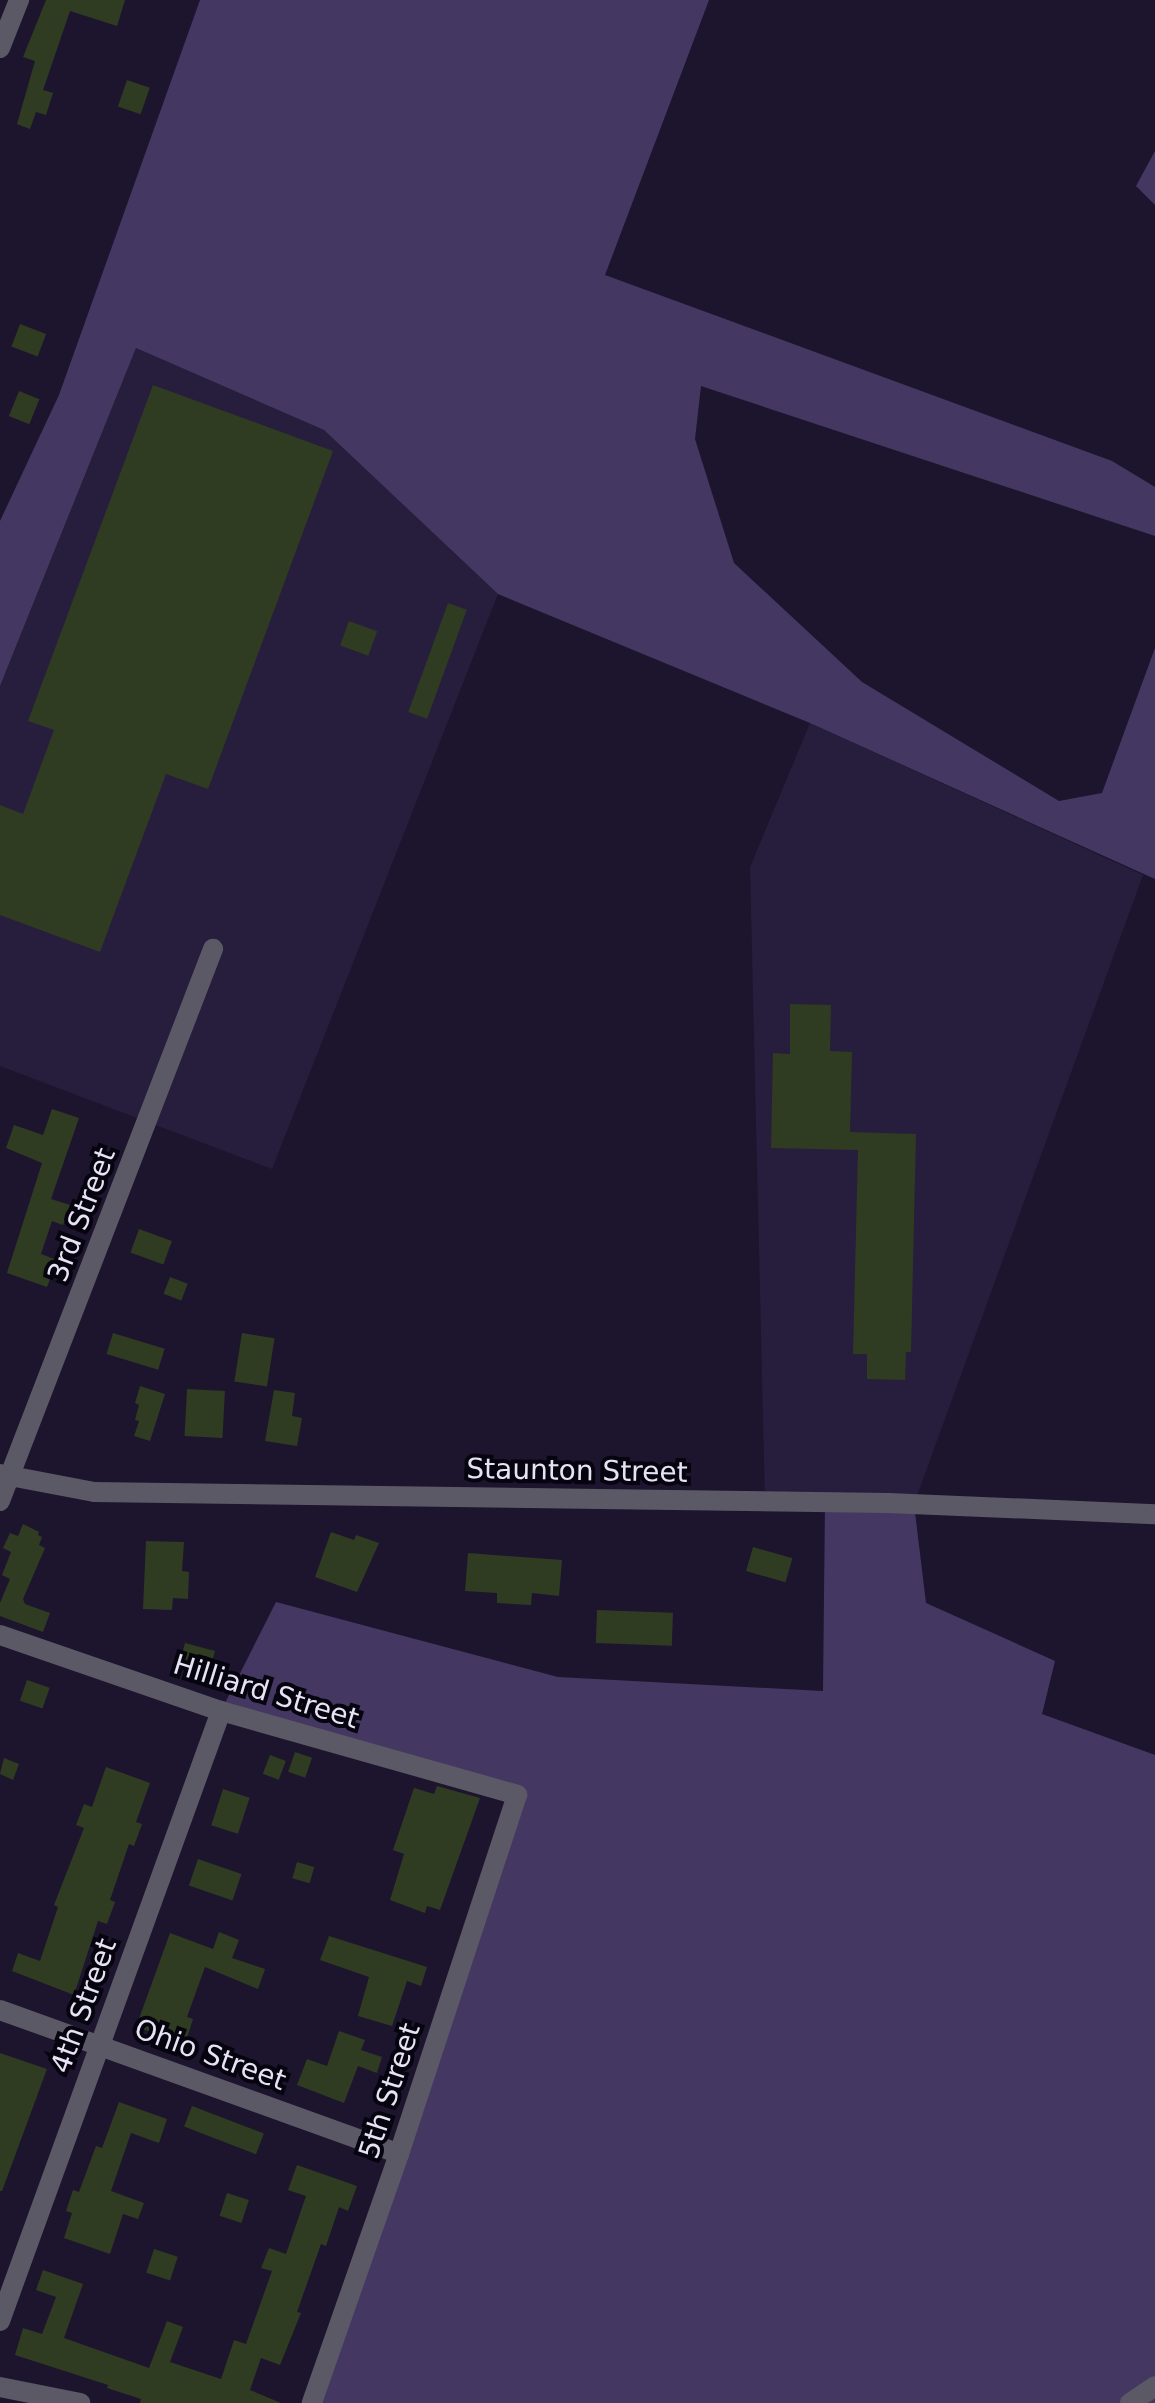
<!DOCTYPE html>
<html>
<head>
<meta charset="utf-8">
<style>
	body { margin:0 }
	#map { position:relative; width:1155px; height:2403px; overflow:hidden; background:#1d152e; font-family:"DejaVu Sans",sans-serif }
	div>[style] { position:absolute }
	[style*='--x'] { left:calc(var(--x)*1px); top:calc(var(--y)*1px); width:calc(var(--w)*1px); rotate:calc(var(--a)*1deg) }
	.built>* { inset:0; background:#271e3d }
	.green>* { inset:0; background:#443862 }
	.building>* { inset:0; background:#2f3c21; transform-origin:0 0 }
	.minor>* { height:20px; margin:-10px; padding:0 10px; transform-origin:10px; border-radius:10px; background:#5c5967 }
	span { translate:-50% -50%; white-space:nowrap; text-align:center; line-height:1.15; -webkit-text-stroke:8px #06040e; paint-order:stroke }
	.street-label { font-size:28px; color:#e7e3f5 }
</style>
</head>
<body>
<div id="map">
	<div class="built">
		<div style="clip-path:polygon(136px 348px,324px 430px,498px 594px,272px 1169px,0 1066px,0 686px)"></div>
		<div style="clip-path:polygon(810px 723px,1143px 875px,914px 1504px,765px 1502px,750px 867px)"></div>
	</div>
	<div class="green">
		<div style="clip-path:polygon(200px 0,709px 0,605px 275px,1112px 461px,1155px 487px,1155px 536px,701px 386px,695px 439px,734px 563px,862px 682px,1059px 801px,1102px 793px,1155px 648px,1155px 879px,810px 723px,498px 594px,324px 430px,136px 348px,0 686px,0 521px,59px 395px)"></div>
		<div style="clip-path:polygon(1155px 151px,1155px 205px,1136px 186px)"></div>
		<div style="clip-path:polygon(825px 1503px,914px 1504px,926px 1603px,1055px 1661px,1042px 1714px,1155px 1755px,1155px 2403px,312px 2403px,517px 1795px,221px 1711px,276px 1602px,558px 1677px,823px 1691px)"></div>
	</div>
	<div class="building">
		<div style="clip-path:polygon(46px 0,125px 0,117px 26px,70px 11px,43px 90px,53px 93px,46px 115px,36px 112px,30px 129px,17px 124px,35px 61px,23px 57px)"></div>
		<div style="left:127px;top:80px;width:24px;height:28px;rotate:19deg"></div>
		<div style="left:20px;top:324px;width:28px;height:24px;rotate:21deg"></div>
		<div style="clip-path:polygon(153px 385px,333px 451px,208px 789px,166px 774px,100px 952px,0 915px,0 805px,23px 814px,54px 730px,28px 721px)"></div>
		<div style="left:19px;top:391px;width:22px;height:27px;rotate:22deg"></div>
		<div style="left:448px;top:603px;width:20px;height:116px;rotate:20deg"></div>
		<div style="left:349px;top:621px;width:30px;height:26px;rotate:20deg"></div>
		<div style="clip-path:polygon(790px 1004px,831px 1005px,830px 1051px,852px 1052px,850px 1132px,916px 1134px,911px 1352px,906px 1352px,905px 1380px,867px 1379px,867px 1354px,853px 1354px,858px 1150px,771px 1148px,773px 1053px,790px 1054px)"></div>
		<div style="clip-path:polygon(52px 1109px,79px 1118px,51px 1199px,70px 1205px,63px 1225px,52px 1221px,41px 1254px,57px 1260px,47px 1287px,7px 1273px,42px 1163px,6px 1148px,14px 1125px,43px 1135px)"></div>
		<div style="left:139px;top:1229px;width:35px;height:25px;rotate:20deg"></div>
		<div style="left:170px;top:1277px;width:19px;height:18px;rotate:21deg"></div>
		<div style="left:113px;top:1333px;width:54px;height:22px;rotate:17deg"></div>
		<div style="left:242px;top:1333px;width:33px;height:49px;rotate:9deg"></div>
		<div style="clip-path:polygon(140px 1386px,165px 1394px,150px 1441px,134px 1436px,139px 1421px,135px 1420px,139px 1405px,135px 1403px)"></div>
		<div style="left:187px;top:1389px;width:38px;height:47px;rotate:3deg"></div>
		<div style="clip-path:polygon(274px 1390px,295px 1393px,292px 1416px,302px 1418px,297px 1446px,265px 1441px)"></div>
		<div style="clip-path:polygon(23px 1524px,39px 1532px,38px 1535px,42px 1537px,39px 1545px,45px 1548px,23px 1599px,25px 1604px,50px 1613px,43px 1632px,0 1616px,0 1603px,10px 1579px,2px 1575px,11px 1552px,3px 1548px,10px 1533px,18px 1536px)"></div>
		<div style="clip-path:polygon(331px 1532px,354px 1540px,356px 1535px,379px 1543px,357px 1592px,315px 1577px)"></div>
		<div style="clip-path:polygon(146px 1541px,184px 1542px,182px 1571px,189px 1572px,188px 1599px,173px 1598px,172px 1610px,143px 1609px)"></div>
		<div style="left:753px;top:1547px;width:41px;height:25px;rotate:16deg"></div>
		<div style="clip-path:polygon(468px 1553px,562px 1560px,559px 1596px,532px 1593px,531px 1605px,497px 1603px,497px 1593px,465px 1591px)"></div>
		<div style="left:597px;top:1610px;width:76px;height:33px;rotate:2deg"></div>
		<div style="left:185px;top:1643px;width:31px;height:26px;rotate:15deg"></div>
		<div style="left:27px;top:1680px;width:24px;height:22px;rotate:19deg"></div>
		<div style="left:295px;top:1752px;width:18px;height:21px;rotate:19deg"></div>
		<div style="left:270px;top:1755px;width:17px;height:20px;rotate:21deg"></div>
		<div style="clip-path:polygon(4px 1758px,19px 1764px,13px 1780px,0 1774px)"></div>
		<div style="clip-path:polygon(106px 1767px,150px 1783px,136px 1822px,142px 1824px,134px 1846px,129px 1844px,110px 1900px,115px 1902px,107px 1924px,98px 1921px,74px 1995px,12px 1971px,18px 1953px,40px 1961px,58px 1907px,54px 1905px,84px 1828px,76px 1825px,84px 1804px,92px 1807px)"></div>
		<div style="clip-path:polygon(437px 1786px,480px 1798px,440px 1910px,427px 1906px,425px 1913px,390px 1900px,404px 1854px,393px 1850px,414px 1788px,434px 1794px)"></div>
		<div style="left:223px;top:1789px;width:28px;height:38px;rotate:18deg"></div>
		<div style="left:198px;top:1859px;width:46px;height:28px;rotate:19deg"></div>
		<div style="left:297px;top:1862px;width:18px;height:17px;rotate:16deg"></div>
		<div style="clip-path:polygon(219px 1932px,239px 1940px,232px 1958px,265px 1969px,258px 1989px,205px 1967px,187px 2017px,193px 2019px,183px 2051px,168px 2046px,170px 2038px,136px 2027px,170px 1933px,213px 1949px)"></div>
		<div style="clip-path:polygon(329px 1936px,427px 1967px,421px 1986px,407px 1981px,392px 2026px,358px 2016px,369px 1977px,320px 1960px)"></div>
		<div style="clip-path:polygon(339px 2031px,365px 2040px,361px 2050px,382px 2057px,377px 2073px,358px 2066px,344px 2103px,297px 2085px,307px 2059px,327px 2066px)"></div>
		<div style="clip-path:polygon(0 2053px,47px 2069px,2px 2191px,0 2191px)"></div>
		<div style="clip-path:polygon(119px 2102px,167px 2119px,159px 2143px,131px 2133px,111px 2191px,144px 2203px,138px 2219px,123px 2214px,110px 2254px,64px 2238px,72px 2213px,66px 2211px,73px 2190px,79px 2192px,96px 2146px,102px 2148px)"></div>
		<div style="left:192px;top:2106px;width:77px;height:22px;rotate:21deg"></div>
		<div style="clip-path:polygon(297px 2165px,357px 2186px,348px 2211px,339px 2207px,326px 2246px,321px 2244px,297px 2312px,301px 2313px,280px 2365px,261px 2358px,250px 2390px,281px 2403px,140px 2403px,141px 2399px,107px 2388px,108px 2385px,15px 2355px,23px 2328px,42px 2334px,56px 2297px,36px 2290px,43px 2270px,83px 2284px,64px 2338px,149px 2368px,167px 2321px,183px 2327px,170px 2362px,221px 2379px,234px 2340px,246px 2344px,272px 2271px,261px 2268px,269px 2248px,286px 2254px,306px 2196px,288px 2190px)"></div>
		<div style="left:227px;top:2193px;width:23px;height:24px;rotate:18deg"></div>
		<div style="left:154px;top:2249px;width:25px;height:25px;rotate:18deg"></div>
	</div>
	<div class="minor">
		<div style="--x:0;--y:48;--w:52;--a:-68.4"></div>
		<div style="--x:0;--y:1474;--w:96;--a:10.8"></div>
		<div style="--x:94;--y:1492;--w:794;--a:0.79"></div>
		<div style="--x:888;--y:1503;--w:267;--a:2.4"></div>
		<div style="--x:0;--y:1501;--w:592;--a:-68.9"></div>
		<div style="--x:0;--y:1635;--w:234;--a:19"></div>
		<div style="--x:221;--y:1711;--w:308;--a:15.8"></div>
		<div style="--x:517;--y:1795;--w:378;--a:108.2"></div>
		<div style="--x:399;--y:2154;--w:264;--a:109.3"></div>
		<div style="--x:0;--y:2010;--w:424;--a:19.8"></div>
		<div style="--x:0;--y:2321;--w:649;--a:-70.08"></div>
		<div style="--x:0;--y:2387;--w:82;--a:11.3"></div>
		<div style="--x:1130;--y:2403;--w:30;--a:-34"></div>
	</div>
	<div class="street-label">
		<span style="left:82px;top:1215px;rotate:-69deg">3rd Street</span>
		<span style="left:577px;top:1471px;rotate:1deg">Staunton Street</span>
		<span style="left:266px;top:1692px;rotate:17deg">Hilliard Street</span>
		<span style="left:84px;top:2006px;rotate:-70deg">4th Street</span>
		<span style="left:210px;top:2055px;rotate:20deg">Ohio Street</span>
		<span style="left:390px;top:2091px;rotate:-72deg">5th Street</span>
	</div>
</div>
</body>
</html>
